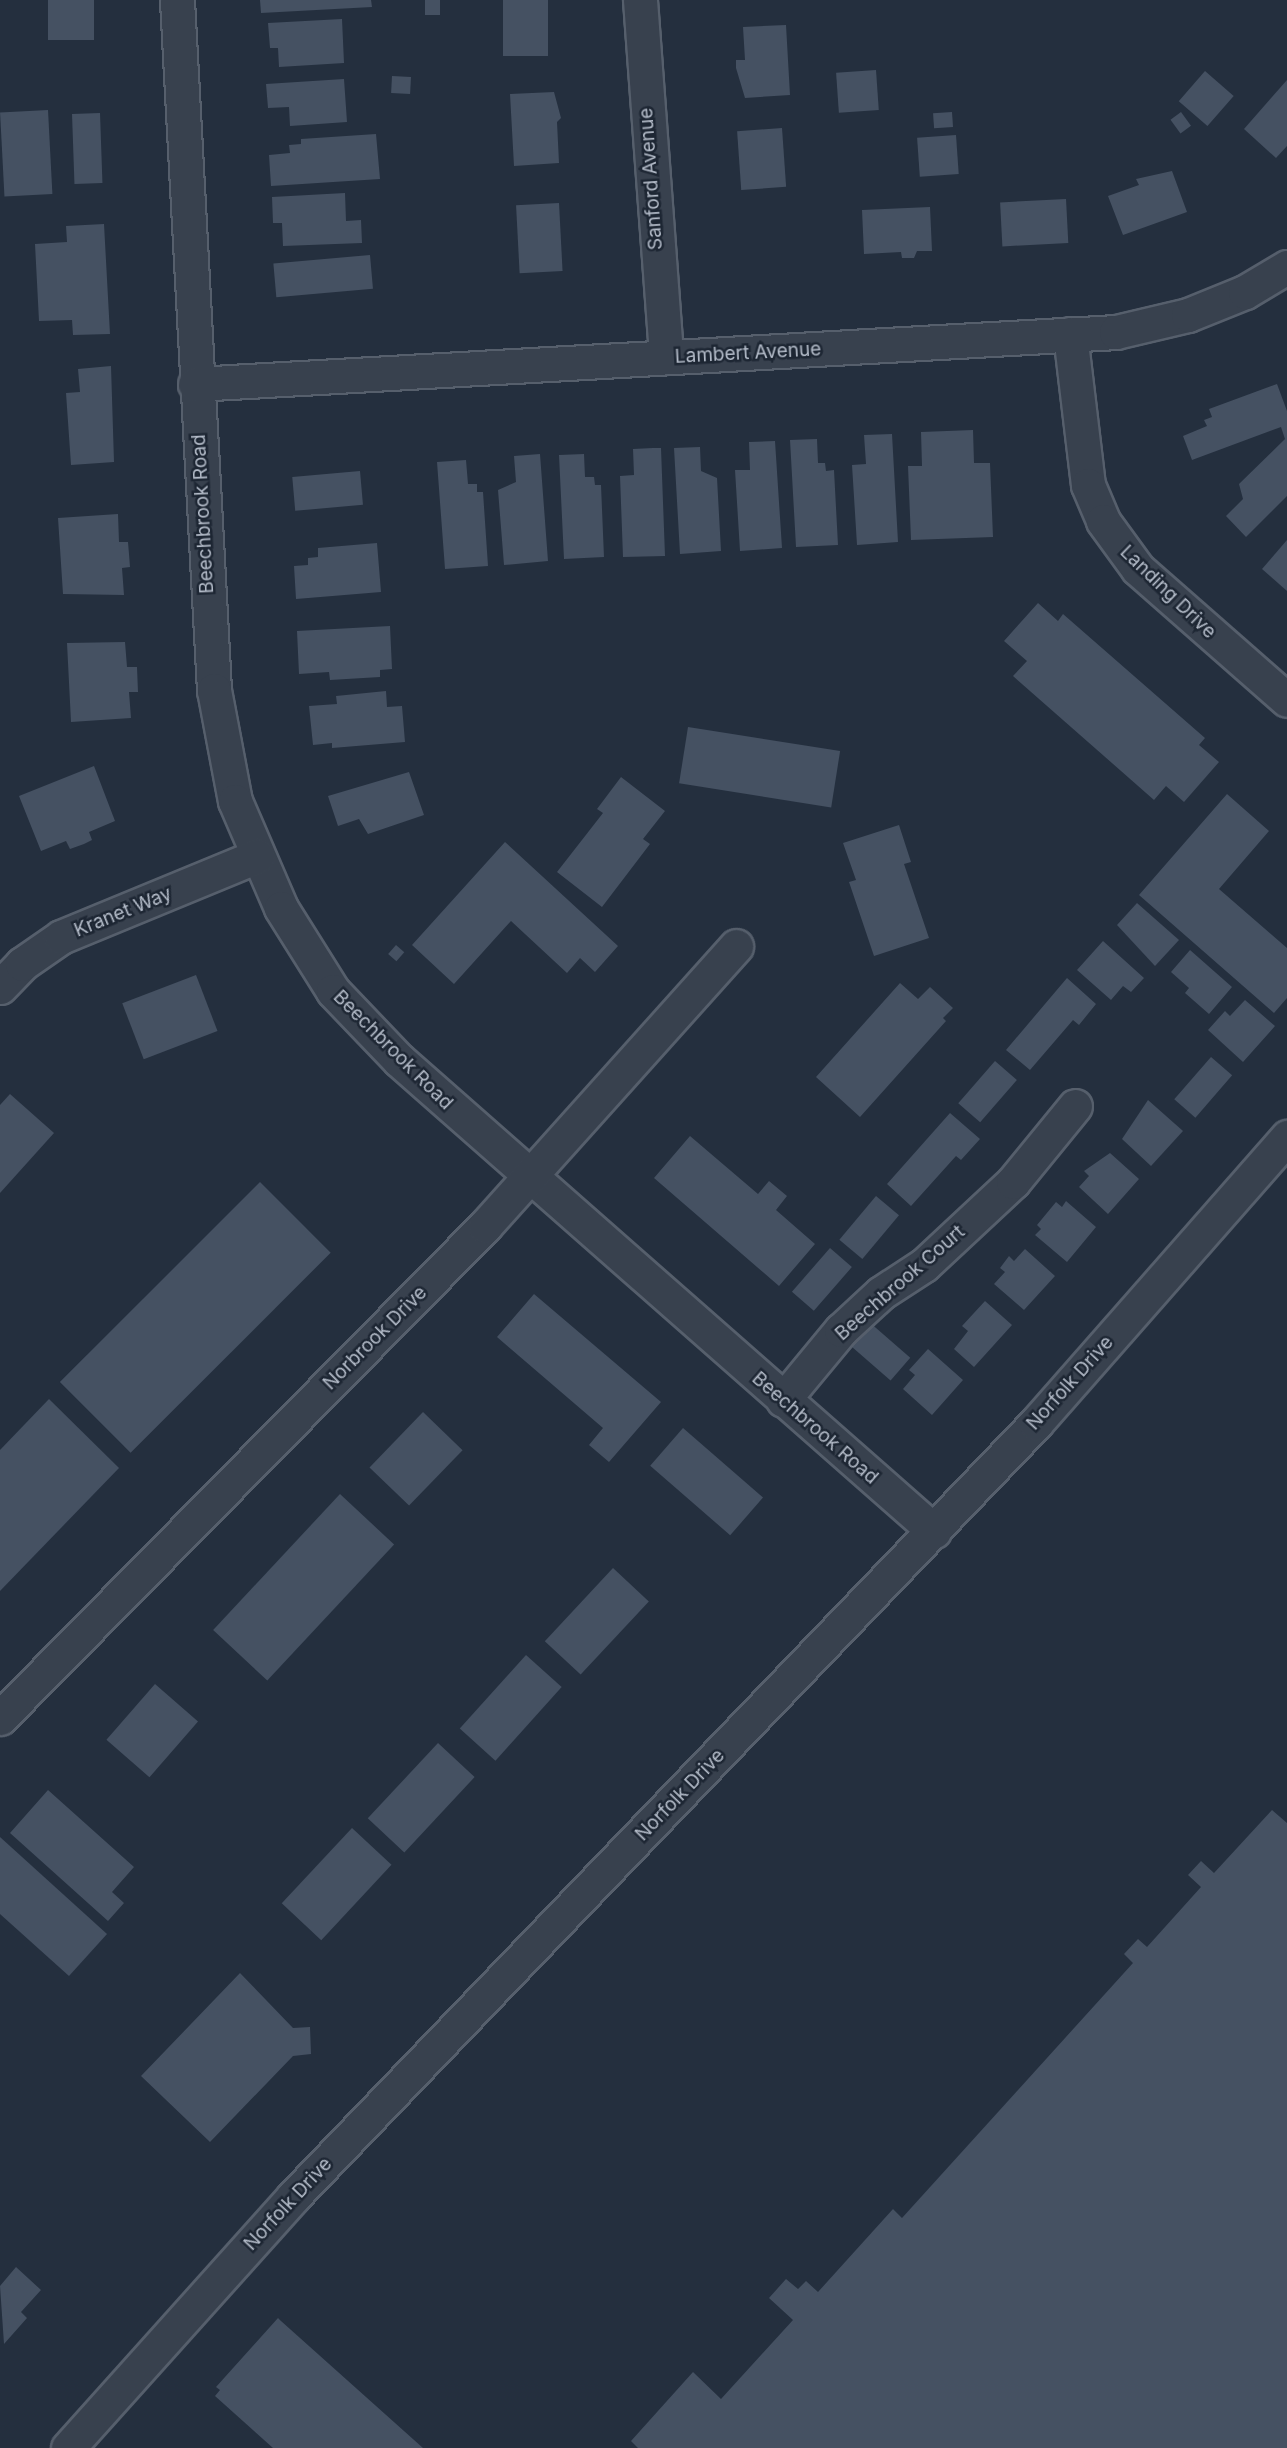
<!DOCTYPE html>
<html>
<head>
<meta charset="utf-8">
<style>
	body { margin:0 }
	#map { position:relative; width:1287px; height:2448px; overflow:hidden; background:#242f3e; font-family:Inter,sans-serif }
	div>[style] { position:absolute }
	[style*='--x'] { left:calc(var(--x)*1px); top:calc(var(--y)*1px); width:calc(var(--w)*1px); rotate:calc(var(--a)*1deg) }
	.building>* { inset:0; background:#455162; transform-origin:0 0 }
	.roads { filter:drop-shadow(2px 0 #565f6c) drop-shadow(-2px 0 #565f6c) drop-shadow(0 2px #565f6c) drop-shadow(0 -2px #565f6c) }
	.street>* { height:33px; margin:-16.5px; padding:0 16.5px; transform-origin:16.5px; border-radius:16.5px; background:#38414e }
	span { translate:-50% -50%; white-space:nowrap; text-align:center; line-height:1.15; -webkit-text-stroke:5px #1d2633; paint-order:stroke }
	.street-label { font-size:19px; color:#b4bcc9 }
</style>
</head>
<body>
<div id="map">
	<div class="building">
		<div style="left:48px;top:0;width:46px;height:40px"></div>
		<div style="clip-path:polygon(260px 0,371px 0,372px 7px,261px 13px)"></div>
		<div style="left:425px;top:0;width:15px;height:15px"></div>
		<div style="left:503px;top:0;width:45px;height:56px"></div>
		<div style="clip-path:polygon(342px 19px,344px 63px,279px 67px,278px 48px,270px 48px,268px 23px)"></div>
		<div style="clip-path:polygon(786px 25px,790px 95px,745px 98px,736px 68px,736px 60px,745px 60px,743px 27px)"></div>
		<div style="left:876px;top:70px;width:40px;height:40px;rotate:86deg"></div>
		<div style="left:1205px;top:71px;width:38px;height:40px;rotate:41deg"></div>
		<div style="left:392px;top:76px;width:19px;height:17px;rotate:3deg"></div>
		<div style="clip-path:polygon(344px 79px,347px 122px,290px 126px,289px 107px,268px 108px,266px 84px)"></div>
		<div style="clip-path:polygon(1287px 80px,1287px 146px,1276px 158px,1244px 129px)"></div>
		<div style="clip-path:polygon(554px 92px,561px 118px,557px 122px,559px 163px,514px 166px,510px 94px)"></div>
		<div style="left:48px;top:110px;width:84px;height:48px;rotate:87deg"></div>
		<div style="left:952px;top:112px;width:15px;height:19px;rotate:86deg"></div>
		<div style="left:1181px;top:112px;width:17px;height:13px;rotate:54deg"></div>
		<div style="left:100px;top:113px;width:70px;height:28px;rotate:88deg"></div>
		<div style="left:782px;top:128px;width:59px;height:45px;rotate:86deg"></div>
		<div style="clip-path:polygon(376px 134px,380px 179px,271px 186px,269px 155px,290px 153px,289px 145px,301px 144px,301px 139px)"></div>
		<div style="left:956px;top:135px;width:39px;height:39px;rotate:86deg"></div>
		<div style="clip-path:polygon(1172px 171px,1187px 212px,1123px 235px,1108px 196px,1139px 185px,1136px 179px)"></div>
		<div style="clip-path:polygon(345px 193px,346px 221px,361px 220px,362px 243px,283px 246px,282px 223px,273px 223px,272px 197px)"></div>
		<div style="left:1066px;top:199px;width:44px;height:66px;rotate:87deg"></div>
		<div style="left:559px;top:203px;width:68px;height:43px;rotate:87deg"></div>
		<div style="clip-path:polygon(930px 207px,932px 251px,917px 251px,914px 258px,902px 258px,901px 252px,864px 254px,862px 210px)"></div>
		<div style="clip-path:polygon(104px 224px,110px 334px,73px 335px,72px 320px,39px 321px,35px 244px,67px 242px,66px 226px)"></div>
		<div style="left:370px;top:255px;width:34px;height:97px;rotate:85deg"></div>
		<div style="clip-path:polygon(111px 366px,114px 462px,71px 465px,66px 393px,80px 392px,78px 369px)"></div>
		<div style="clip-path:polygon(1277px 384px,1287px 411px,1287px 496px,1246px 537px,1226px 516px,1243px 499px,1239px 484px,1285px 439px,1281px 427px,1192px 460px,1183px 436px,1207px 426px,1204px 420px,1212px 417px,1209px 409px)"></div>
		<div style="clip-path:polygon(973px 430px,974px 463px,990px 463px,993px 537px,911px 540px,908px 466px,922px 466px,921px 432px)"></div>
		<div style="clip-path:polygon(892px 434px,898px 542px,857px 545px,852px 465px,866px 464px,864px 435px)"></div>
		<div style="clip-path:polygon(817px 439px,818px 463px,825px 463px,826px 471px,834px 470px,838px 545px,796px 547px,790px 440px)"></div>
		<div style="clip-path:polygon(775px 441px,782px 548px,740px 551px,735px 470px,750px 470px,749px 442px)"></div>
		<div style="clip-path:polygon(700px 447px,701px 471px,717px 478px,721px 551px,680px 554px,674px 448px)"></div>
		<div style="clip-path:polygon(653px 448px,661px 448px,665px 556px,623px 557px,620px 476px,634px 475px,633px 449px)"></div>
		<div style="clip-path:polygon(540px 454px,548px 561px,504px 565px,498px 490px,516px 482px,514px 456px)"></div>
		<div style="clip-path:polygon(584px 454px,585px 477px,594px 477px,595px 485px,601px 485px,604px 557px,564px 559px,559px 455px)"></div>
		<div style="clip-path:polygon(466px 460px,468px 484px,477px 484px,477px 492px,483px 492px,488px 566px,445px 569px,437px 462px)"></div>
		<div style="left:360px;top:471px;width:34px;height:68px;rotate:85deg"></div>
		<div style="clip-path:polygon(118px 514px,119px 542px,128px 542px,129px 554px,130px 567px,122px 568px,124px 595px,63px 594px,58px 518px)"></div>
		<div style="clip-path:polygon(1287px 540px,1287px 591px,1262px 569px)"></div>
		<div style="clip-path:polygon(377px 543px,381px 592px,296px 599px,294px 566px,308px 565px,308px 558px,318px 557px,318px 548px)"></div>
		<div style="clip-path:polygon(1038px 603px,1058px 621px,1063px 614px,1205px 738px,1199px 745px,1219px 762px,1184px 802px,1166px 786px,1154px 800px,1013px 676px,1027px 661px,1004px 641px)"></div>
		<div style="clip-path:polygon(390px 626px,392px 669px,380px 670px,380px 677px,330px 680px,329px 672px,299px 674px,297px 631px)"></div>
		<div style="clip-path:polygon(125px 642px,127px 667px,137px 667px,138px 692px,129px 692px,131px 718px,71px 722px,67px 643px)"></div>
		<div style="clip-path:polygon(386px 691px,387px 707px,402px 706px,405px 742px,332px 748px,332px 743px,313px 745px,309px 706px,337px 704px,336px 696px)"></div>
		<div style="left:688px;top:727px;width:154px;height:57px;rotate:9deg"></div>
		<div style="clip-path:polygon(94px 766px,115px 821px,89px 832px,92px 840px,84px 844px,70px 849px,66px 841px,41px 851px,19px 796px)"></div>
		<div style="clip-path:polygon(409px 772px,424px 815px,368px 834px,359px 819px,338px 826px,328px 796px)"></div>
		<div style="clip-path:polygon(621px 777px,665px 811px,643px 839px,650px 844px,602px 907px,557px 872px,603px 813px,597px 809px)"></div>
		<div style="clip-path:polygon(1227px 794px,1269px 831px,1219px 889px,1287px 948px,1287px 998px,1274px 1013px,1139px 895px)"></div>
		<div style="clip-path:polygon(899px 825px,911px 862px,904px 864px,929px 938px,874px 956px,849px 882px,856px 880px,843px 843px)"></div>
		<div style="clip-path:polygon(505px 842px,618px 946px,595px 972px,580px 958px,567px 973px,511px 921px,454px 984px,412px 945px)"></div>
		<div style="clip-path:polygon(1137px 903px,1179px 940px,1155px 966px,1117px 925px)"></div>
		<div style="clip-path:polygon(1103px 941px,1144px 978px,1131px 992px,1123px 986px,1111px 1000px,1077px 970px)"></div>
		<div style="left:396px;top:945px;width:11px;height:12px;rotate:41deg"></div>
		<div style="clip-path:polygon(1190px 950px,1232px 987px,1209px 1014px,1185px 993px,1189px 988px,1171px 972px)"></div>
		<div style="left:196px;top:975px;width:60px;height:79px;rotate:69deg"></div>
		<div style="clip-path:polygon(1067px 978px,1096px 1004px,1079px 1025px,1073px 1020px,1030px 1070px,1006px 1050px)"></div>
		<div style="clip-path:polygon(900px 983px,918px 999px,930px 987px,953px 1008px,943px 1018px,946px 1021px,860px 1117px,816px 1077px)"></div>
		<div style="clip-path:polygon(1245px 1000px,1275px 1026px,1243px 1062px,1208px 1030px,1225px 1011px,1230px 1016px)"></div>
		<div style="left:1211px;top:1057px;width:28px;height:56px;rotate:41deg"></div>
		<div style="left:995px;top:1061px;width:29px;height:56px;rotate:41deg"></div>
		<div style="clip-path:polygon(10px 1094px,54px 1133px,0 1193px,0 1105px)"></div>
		<div style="clip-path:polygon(1148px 1100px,1183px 1131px,1151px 1166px,1122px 1139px)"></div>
		<div style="clip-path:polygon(950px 1113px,980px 1139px,961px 1160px,956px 1156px,911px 1206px,887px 1184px)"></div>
		<div style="clip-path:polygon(690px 1136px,758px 1194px,769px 1181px,787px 1196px,776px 1210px,815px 1244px,779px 1286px,654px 1178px)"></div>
		<div style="clip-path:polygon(1110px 1153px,1139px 1179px,1108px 1214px,1079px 1187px,1089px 1176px,1084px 1171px)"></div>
		<div style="left:260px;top:1182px;width:100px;height:283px;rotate:45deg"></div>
		<div style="left:876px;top:1196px;width:30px;height:57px;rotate:40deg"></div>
		<div style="clip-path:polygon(1066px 1201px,1096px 1227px,1067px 1262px,1035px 1235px,1041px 1229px,1037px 1225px,1056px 1202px,1062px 1207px)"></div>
		<div style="left:830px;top:1248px;width:29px;height:58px;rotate:41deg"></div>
		<div style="clip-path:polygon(1025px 1249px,1055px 1276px,1024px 1310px,994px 1284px,1005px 1272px,1000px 1268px,1009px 1256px,1014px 1261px)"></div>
		<div style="clip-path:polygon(534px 1294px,661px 1402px,609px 1462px,589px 1445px,603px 1428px,497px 1337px)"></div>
		<div style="clip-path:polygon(985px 1301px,1012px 1325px,974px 1367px,954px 1349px,968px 1331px,962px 1326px)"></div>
		<div style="left:868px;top:1321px;width:56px;height:30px;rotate:41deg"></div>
		<div style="clip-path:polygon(928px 1349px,963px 1380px,932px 1415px,903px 1389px,915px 1375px,909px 1370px)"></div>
		<div style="clip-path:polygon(49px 1399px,119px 1468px,0 1591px,0 1450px)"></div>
		<div style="left:423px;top:1412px;width:55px;height:77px;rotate:44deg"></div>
		<div style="left:683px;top:1428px;width:106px;height:50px;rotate:41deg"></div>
		<div style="left:340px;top:1494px;width:74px;height:186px;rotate:43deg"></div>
		<div style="left:613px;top:1568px;width:49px;height:100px;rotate:43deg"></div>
		<div style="left:526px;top:1655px;width:48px;height:99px;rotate:42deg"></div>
		<div style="left:155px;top:1684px;width:57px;height:74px;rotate:41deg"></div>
		<div style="left:438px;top:1743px;width:50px;height:103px;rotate:43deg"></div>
		<div style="clip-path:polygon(48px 1790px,134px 1867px,112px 1892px,124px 1903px,108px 1921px,10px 1833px)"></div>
		<div style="clip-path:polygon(1272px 1810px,1287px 1823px,1287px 2448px,638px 2448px,631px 2441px,693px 2372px,721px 2399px,793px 2320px,769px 2298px,786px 2279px,798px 2289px,806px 2281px,818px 2292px,893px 2209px,902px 2218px,1133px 1963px,1124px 1954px,1138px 1939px,1147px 1947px,1201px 1887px,1188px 1875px,1201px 1861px,1214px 1873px)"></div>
		<div style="left:352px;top:1828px;width:54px;height:103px;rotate:43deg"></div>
		<div style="clip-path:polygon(0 1837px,107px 1934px,69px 1976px,0 1914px)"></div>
		<div style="clip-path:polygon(240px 1973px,293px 2028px,310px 2027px,311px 2054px,293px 2056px,210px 2142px,141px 2076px)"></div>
		<div style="clip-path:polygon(16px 2267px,41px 2290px,21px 2312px,27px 2318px,4px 2344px,0 2286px)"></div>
		<div style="clip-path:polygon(278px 2318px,281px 2321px,423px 2448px,273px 2448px,215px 2396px,220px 2390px,216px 2387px)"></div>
	</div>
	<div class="roads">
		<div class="street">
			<div style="--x:177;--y:0;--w:691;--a:86.93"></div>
			<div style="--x:214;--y:690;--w:113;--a:79.3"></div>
			<div style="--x:235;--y:801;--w:116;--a:66.7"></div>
			<div style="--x:281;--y:908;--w:98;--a:57.9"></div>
			<div style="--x:333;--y:991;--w:95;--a:46.3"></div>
			<div style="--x:399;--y:1060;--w:713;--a:41.36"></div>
			<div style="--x:640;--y:0;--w:358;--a:85.8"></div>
			<div style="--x:1070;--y:334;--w:152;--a:83.2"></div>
			<div style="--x:1088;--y:485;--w:39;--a:67"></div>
			<div style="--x:1103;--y:521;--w:59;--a:53.9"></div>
			<div style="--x:1138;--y:569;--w:198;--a:41.3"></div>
			<div style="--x:195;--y:384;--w:922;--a:-3.23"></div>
			<div style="--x:1116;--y:332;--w:74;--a:-13.3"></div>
			<div style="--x:1188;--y:315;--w:61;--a:-22"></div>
			<div style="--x:1245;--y:292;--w:49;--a:-30.8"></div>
			<div style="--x:0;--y:987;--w:32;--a:-46"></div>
			<div style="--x:22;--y:964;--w:47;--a:-34.7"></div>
			<div style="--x:61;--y:937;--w:213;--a:-22.4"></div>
			<div style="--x:783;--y:1400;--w:91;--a:-50.4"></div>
			<div style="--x:841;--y:1330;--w:54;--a:-42.8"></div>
			<div style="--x:881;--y:1293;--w:51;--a:-33.1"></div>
			<div style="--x:924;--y:1265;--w:122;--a:-43"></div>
			<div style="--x:1013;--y:1182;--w:98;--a:-50.8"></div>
			<div style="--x:0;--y:1718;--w:691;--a:-45.41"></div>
			<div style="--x:485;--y:1226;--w:376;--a:-48.1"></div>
			<div style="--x:68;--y:2448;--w:337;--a:-48.1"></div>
			<div style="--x:293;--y:2197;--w:1073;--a:-46.17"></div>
			<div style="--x:1036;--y:1423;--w:381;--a:-48.7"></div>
		</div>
	</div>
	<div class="street-label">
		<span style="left:651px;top:179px;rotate:-94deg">Sanford Avenue</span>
		<span style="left:748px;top:353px;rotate:-3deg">Lambert Avenue</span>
		<span style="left:203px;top:514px;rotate:-93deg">Beechbrook Road</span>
		<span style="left:1168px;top:592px;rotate:44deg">Landing Drive</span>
		<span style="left:123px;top:912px;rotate:-22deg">Kranet Way</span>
		<span style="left:393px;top:1050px;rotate:45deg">Beechbrook Road</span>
		<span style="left:900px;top:1283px;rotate:-41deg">Beechbrook Court</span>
		<span style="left:375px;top:1338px;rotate:-45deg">Norbrook Drive</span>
		<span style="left:1070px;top:1383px;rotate:-48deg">Norfolk Drive</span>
		<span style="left:815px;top:1428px;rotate:41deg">Beechbrook Road</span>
		<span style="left:680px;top:1795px;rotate:-46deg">Norfolk Drive</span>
		<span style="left:288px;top:2204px;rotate:-47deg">Norfolk Drive</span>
	</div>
</div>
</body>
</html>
